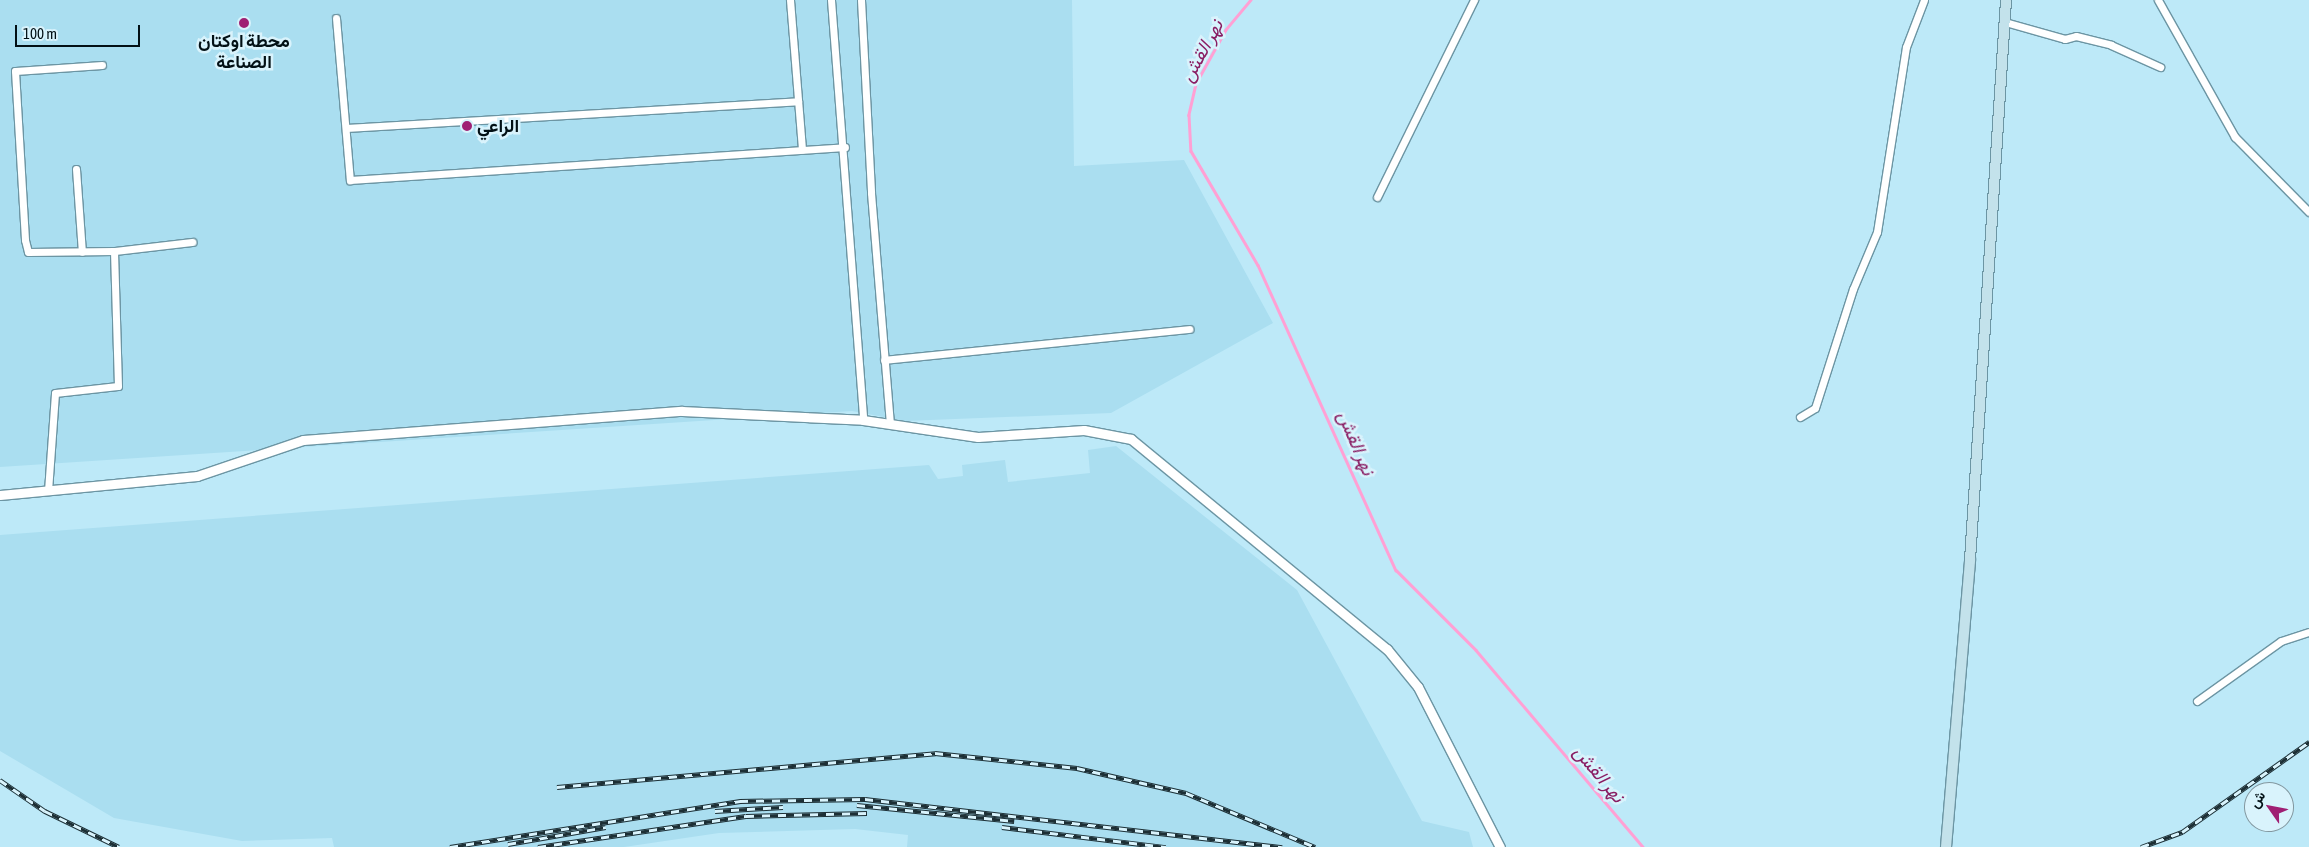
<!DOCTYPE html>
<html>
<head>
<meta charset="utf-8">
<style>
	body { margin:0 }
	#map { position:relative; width:2309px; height:847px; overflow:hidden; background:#bde9f8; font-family:"Asap Condensed",Vazirmatn,sans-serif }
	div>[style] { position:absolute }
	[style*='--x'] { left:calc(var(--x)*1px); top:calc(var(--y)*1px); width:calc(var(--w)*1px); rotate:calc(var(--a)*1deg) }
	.built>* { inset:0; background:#aadef0 }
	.stream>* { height:2.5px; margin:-1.25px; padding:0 1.25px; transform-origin:1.25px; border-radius:1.25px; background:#ffa0d4 }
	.roads { filter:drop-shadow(1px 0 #6c95a3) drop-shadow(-1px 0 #6c95a3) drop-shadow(0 1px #6c95a3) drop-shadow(0 -1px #6c95a3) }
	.minor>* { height:7px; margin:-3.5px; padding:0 3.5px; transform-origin:3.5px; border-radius:3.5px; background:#fff }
	.tertiary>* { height:9px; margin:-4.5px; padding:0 4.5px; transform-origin:4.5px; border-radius:4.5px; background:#fff }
	.secondary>* { height:10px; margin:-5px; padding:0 5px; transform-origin:5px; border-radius:5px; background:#c3e2eb }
	.rail>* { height:4.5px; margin-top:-2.25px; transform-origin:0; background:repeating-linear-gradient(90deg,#d9f3fc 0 8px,#1d2f35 0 16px); box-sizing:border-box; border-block:1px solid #1d2f35 }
	.dots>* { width:14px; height:14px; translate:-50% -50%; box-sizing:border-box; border:2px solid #d9f3fc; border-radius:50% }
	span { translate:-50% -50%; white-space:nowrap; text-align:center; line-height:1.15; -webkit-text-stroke:5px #d9f3fc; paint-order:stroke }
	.poi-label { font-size:18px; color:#021015; font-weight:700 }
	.left { translate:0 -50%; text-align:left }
	.water-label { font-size:19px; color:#891d63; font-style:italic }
	.north { position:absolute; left:2244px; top:782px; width:50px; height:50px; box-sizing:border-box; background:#d9f3fc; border:1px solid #8398a0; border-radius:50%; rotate:303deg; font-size:14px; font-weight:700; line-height:20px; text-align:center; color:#021015 }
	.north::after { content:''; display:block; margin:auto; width:18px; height:22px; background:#9f1f73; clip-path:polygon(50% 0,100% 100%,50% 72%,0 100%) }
	.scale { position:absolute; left:15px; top:25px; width:125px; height:22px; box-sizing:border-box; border:2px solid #021015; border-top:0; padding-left:6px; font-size:15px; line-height:18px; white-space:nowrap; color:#021015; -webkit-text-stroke:4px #d9f3fc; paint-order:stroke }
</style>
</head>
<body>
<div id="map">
	<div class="built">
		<div style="clip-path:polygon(0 0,1072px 0,1074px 166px,1184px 160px,1273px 323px,1111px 413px,905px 421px,852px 411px,0 467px)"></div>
		<div style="clip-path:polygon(1116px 446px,1297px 590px,1422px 821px,1469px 832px,1473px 847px,907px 847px,908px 835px,855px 829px,719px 833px,624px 847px,334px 847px,332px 838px,242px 841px,114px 818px,0 751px,0 535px,929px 465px,938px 479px,963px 476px,962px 465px,1005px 460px,1008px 482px,1090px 473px,1088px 450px)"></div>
	</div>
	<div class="stream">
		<div style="--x:1251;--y:0;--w:39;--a:130"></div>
		<div style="--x:1226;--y:30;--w:62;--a:119.1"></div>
		<div style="--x:1196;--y:84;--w:32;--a:103"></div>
		<div style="--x:1189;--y:115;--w:36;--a:87"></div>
		<div style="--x:1191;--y:151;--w:132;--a:59.6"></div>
		<div style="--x:1258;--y:265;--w:335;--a:65.7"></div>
		<div style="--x:1396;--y:570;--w:113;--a:45"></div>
		<div style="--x:1476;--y:650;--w:258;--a:49.7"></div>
	</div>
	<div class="roads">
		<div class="minor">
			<div style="--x:790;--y:0;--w:150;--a:85.4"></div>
			<div style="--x:831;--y:0;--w:421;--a:85.6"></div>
			<div style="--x:861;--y:0;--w:193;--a:87"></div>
			<div style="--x:871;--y:193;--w:231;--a:85.3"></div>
			<div style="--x:2158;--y:0;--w:157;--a:60.7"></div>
			<div style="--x:2235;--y:137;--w:105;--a:45.4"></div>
			<div style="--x:336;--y:18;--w:163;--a:85.1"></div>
			<div style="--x:350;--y:180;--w:496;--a:-3.8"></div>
			<div style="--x:2005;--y:22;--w:62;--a:15.8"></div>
			<div style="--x:2065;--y:39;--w:11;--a:-15"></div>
			<div style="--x:2076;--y:36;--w:36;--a:14"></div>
			<div style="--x:2111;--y:45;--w:54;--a:24.2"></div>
			<div style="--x:102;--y:65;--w:87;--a:176.1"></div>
			<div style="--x:15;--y:71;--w:169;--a:86.6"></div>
			<div style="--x:25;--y:240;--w:12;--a:76"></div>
			<div style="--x:28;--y:252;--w:86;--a:-0.7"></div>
			<div style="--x:346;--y:128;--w:453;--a:-3.4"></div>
			<div style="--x:76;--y:169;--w:83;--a:85.9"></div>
			<div style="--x:1377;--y:197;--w:220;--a:-63.8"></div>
			<div style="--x:884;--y:360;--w:307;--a:-5.8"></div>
			<div style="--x:1800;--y:417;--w:17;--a:-31"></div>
			<div style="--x:1815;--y:408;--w:125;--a:-72.3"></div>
			<div style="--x:1853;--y:289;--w:62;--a:-67.2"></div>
			<div style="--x:1877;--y:232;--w:187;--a:-81.1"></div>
			<div style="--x:1906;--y:47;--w:50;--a:-69"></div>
			<div style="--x:48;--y:491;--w:98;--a:-85.9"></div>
			<div style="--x:55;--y:393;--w:63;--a:-6.3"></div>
			<div style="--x:118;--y:386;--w:135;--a:-91.7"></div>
			<div style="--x:114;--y:251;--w:79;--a:-6.6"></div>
			<div style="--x:2197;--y:701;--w:103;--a:-35.5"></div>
			<div style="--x:2281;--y:641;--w:29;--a:-18"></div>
		</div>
		<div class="tertiary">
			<div style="--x:0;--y:495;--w:198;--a:-5.5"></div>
			<div style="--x:197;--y:476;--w:112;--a:-18.8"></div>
			<div style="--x:303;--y:440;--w:380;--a:-4.4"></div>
			<div style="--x:682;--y:411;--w:181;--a:2.8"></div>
			<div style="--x:863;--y:420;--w:116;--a:8.4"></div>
			<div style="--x:978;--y:437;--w:106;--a:-3.8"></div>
			<div style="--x:1084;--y:430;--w:48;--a:10.8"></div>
			<div style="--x:1131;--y:439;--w:331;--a:39.4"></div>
			<div style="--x:1387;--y:649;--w:49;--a:50.8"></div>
			<div style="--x:1418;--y:687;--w:180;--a:62.9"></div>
		</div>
		<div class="secondary">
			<div style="--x:1946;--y:847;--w:288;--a:-85.2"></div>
			<div style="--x:1970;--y:560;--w:561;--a:-86.32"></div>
		</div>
	</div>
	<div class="rail">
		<div style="--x:0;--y:780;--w:55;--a:34.6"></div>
		<div style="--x:45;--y:811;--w:82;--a:25.9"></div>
		<div style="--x:557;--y:787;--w:380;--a:-5.1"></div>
		<div style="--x:935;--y:753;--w:143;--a:6"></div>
		<div style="--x:1077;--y:768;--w:112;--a:12.9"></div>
		<div style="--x:1186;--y:793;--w:140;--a:22.7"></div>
		<div style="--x:857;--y:805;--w:158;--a:5.8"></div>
		<div style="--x:715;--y:811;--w:68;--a:-3.4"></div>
		<div style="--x:1002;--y:827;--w:165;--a:7"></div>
		<div style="--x:508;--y:844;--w:99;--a:-9.8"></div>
		<div style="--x:450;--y:847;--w:294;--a:-9"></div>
		<div style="--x:740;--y:801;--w:125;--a:-0.9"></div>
		<div style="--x:865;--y:799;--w:420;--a:6.6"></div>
		<div style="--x:538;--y:847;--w:210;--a:-8.5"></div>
		<div style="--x:746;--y:816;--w:121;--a:-1.4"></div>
		<div style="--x:2141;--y:847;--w:44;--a:-20.1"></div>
		<div style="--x:2182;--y:832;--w:156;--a:-35.3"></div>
	</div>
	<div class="dots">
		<div style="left:244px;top:23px;background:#9f1f73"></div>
		<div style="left:467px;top:126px;background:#9f1f73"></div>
	</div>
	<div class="poi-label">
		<span style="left:244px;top:52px">محطة اوكتان<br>الصناعة</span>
		<span class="left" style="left:477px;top:126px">الراعي</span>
	</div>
	<div class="water-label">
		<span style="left:1202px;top:51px;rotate:-61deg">نهر القش</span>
		<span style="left:1356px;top:443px;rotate:67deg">نهر القش</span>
		<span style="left:1599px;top:774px;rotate:50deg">نهر القش</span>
	</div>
	<div class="north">ش</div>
	<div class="scale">100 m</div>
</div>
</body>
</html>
